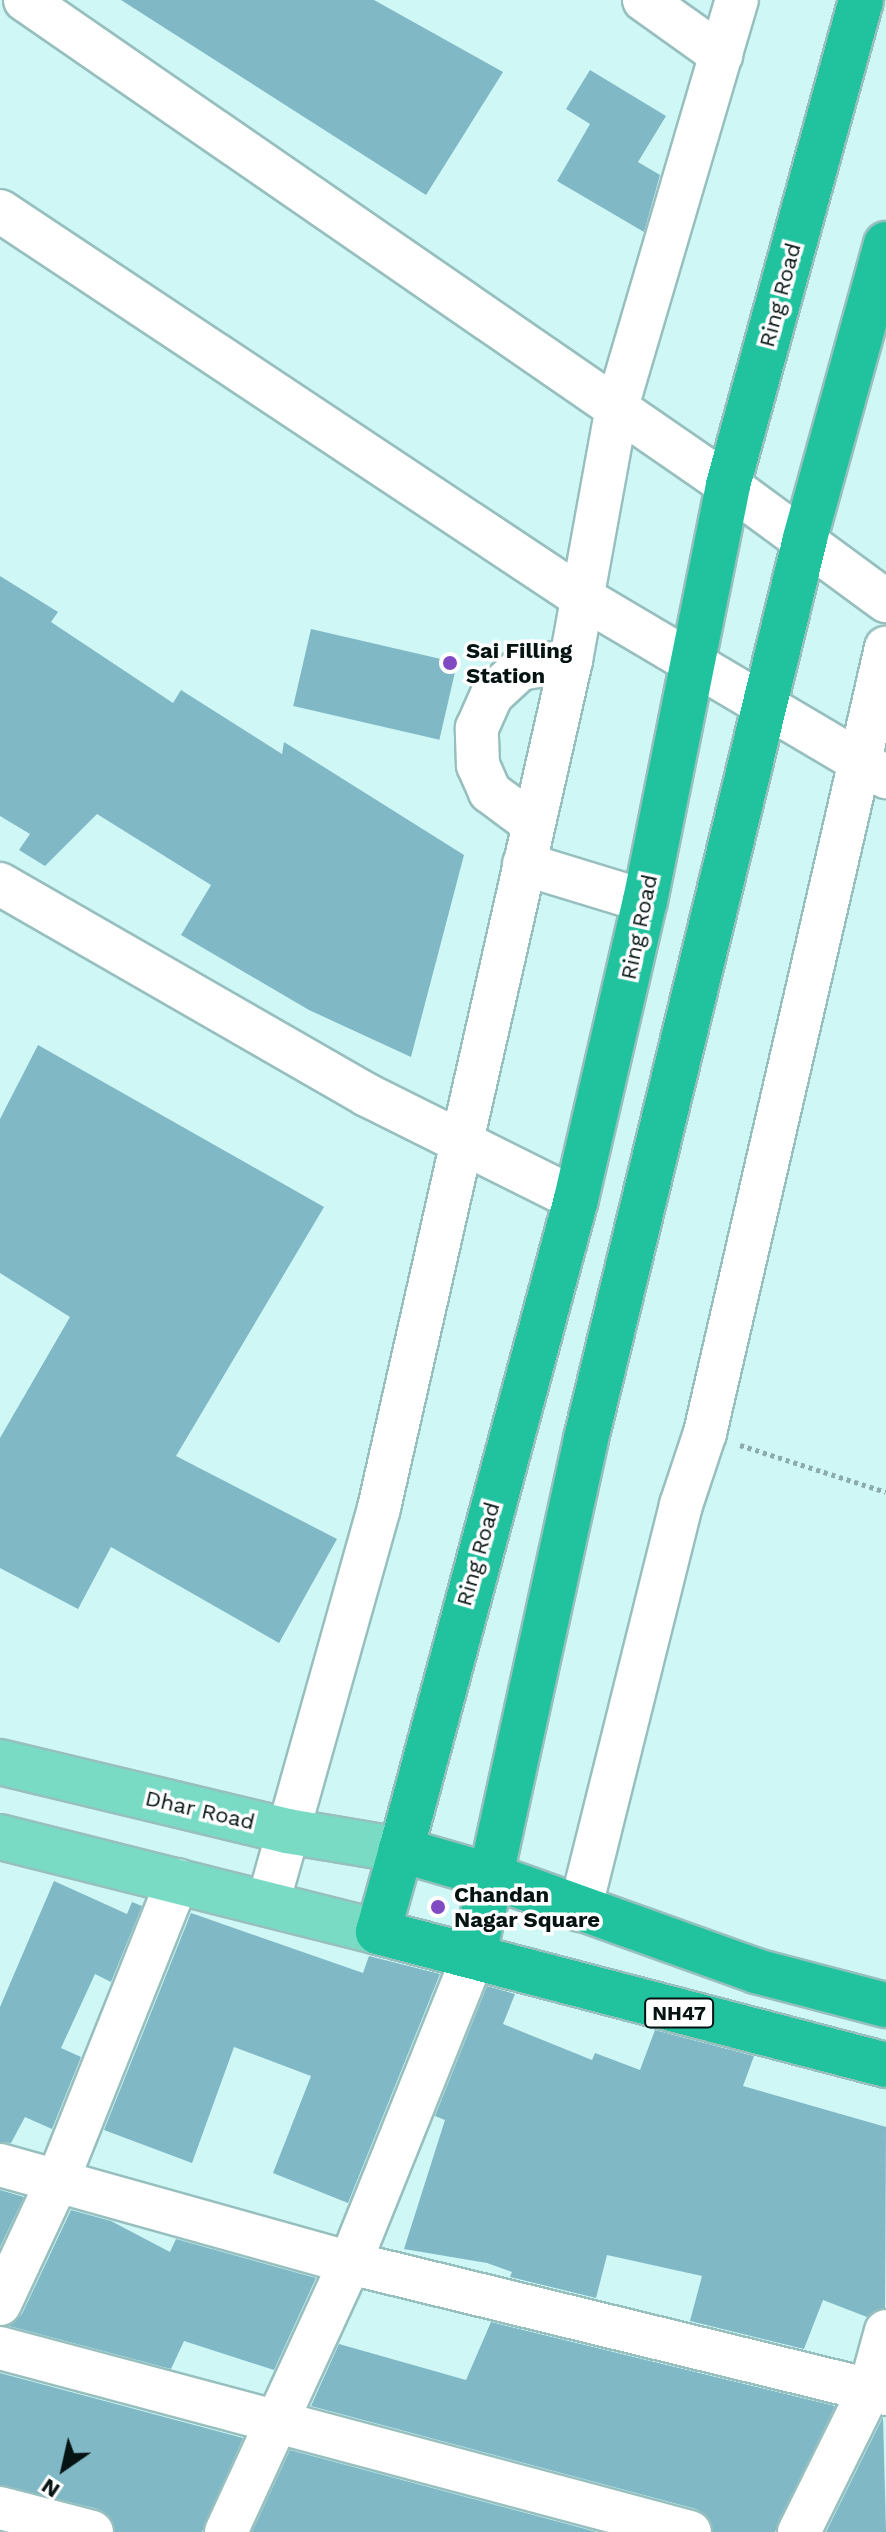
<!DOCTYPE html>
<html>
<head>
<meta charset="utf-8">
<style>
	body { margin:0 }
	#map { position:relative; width:886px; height:2532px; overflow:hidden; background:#cef7f6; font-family:"Work Sans",sans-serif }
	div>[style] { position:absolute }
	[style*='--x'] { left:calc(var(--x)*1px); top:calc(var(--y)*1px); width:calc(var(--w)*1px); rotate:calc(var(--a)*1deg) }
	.building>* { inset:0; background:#81b8c6; transform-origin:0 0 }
	.path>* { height:5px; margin-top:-2.5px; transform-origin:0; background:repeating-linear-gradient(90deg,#8cacac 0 4px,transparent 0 8px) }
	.roads { filter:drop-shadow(2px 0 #97bfbe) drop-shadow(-2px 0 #97bfbe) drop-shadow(0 2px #97bfbe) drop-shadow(0 -2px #97bfbe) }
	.minor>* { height:42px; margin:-21px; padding:0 21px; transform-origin:21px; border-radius:21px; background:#fff }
	.major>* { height:44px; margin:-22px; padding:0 22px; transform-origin:22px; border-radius:22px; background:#7adbc5 }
	.highway>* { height:44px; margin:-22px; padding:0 22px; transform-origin:22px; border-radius:22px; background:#21c39f }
	.dots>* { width:22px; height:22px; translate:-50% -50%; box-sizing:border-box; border:4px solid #fff; border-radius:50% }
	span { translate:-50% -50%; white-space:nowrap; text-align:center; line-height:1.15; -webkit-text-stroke:7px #fff; paint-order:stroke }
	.shield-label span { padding:2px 6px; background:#fff; border:2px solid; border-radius:6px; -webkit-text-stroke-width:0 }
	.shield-label { font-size:20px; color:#051313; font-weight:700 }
	.street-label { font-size:22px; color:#051313 }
	.poi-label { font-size:22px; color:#051313; font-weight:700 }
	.left { translate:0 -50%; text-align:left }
	.north { position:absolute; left:24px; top:2428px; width:80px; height:80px; -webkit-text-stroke:6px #fff; paint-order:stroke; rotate:214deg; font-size:22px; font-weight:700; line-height:32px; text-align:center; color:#051313 }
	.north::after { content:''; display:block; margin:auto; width:28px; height:36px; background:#051313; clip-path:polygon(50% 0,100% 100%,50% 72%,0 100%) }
</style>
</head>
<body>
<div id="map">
	<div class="building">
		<div style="clip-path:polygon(121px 0,374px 0,503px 72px,426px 195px)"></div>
		<div style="clip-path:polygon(590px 70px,666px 116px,638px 162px,660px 175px,644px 232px,557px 181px,590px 124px,566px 109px)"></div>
		<div style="clip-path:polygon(0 576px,58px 612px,51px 622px,173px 703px,181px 690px,282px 754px,284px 742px,464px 855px,411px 1057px,309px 1010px,181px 935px,211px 885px,97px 814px,45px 866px,19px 850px,30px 834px,0 816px)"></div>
		<div style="left:311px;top:629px;width:150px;height:79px;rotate:13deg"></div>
		<div style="clip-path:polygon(38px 1045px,324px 1207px,176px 1456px,337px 1539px,279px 1643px,111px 1547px,78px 1609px,0 1568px,0 1438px,70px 1317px,0 1273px,0 1119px)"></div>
		<div style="clip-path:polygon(54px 1881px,127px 1914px,132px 1902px,142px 1906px,111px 1982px,95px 1974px,61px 2048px,81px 2057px,52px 2129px,25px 2117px,11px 2143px,0 2142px,0 2007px)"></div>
		<div style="clip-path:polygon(191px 1913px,363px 1973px,369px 1956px,440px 1974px,348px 2203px,273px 2173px,311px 2076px,234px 2047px,192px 2163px,104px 2130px)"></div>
		<div style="clip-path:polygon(487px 1986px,515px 1994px,503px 2024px,592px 2060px,595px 2053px,640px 2070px,655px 2030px,754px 2056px,743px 2086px,886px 2127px,885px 2308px,867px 2317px,823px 2300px,804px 2349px,690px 2321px,702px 2276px,607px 2255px,596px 2298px,510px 2277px,512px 2272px,487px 2263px,404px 2249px,445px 2120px,435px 2116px)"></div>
		<div style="clip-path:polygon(0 2190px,24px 2197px,0 2247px)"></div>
		<div style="clip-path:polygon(71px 2210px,111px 2221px,170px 2252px,176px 2239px,316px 2278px,274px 2370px,184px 2341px,171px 2369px,9px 2326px,22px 2314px)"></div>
		<div style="clip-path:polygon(491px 2322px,835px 2406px,775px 2532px,713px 2532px,707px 2516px,696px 2509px,311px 2406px,339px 2344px,466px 2380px)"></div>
		<div style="clip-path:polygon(0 2373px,243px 2438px,202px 2532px,115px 2532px,109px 2516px,98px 2509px,0 2485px)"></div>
		<div style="clip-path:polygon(883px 2417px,886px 2532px,826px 2532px)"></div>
		<div style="clip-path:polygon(290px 2450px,597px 2532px,252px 2532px)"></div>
	</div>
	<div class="path">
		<div style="--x:740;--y:1445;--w:153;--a:17.8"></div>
	</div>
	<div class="roads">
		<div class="minor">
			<div style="--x:25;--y:0;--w:854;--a:34.6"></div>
			<div style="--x:728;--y:485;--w:196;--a:36.3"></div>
			<div style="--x:644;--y:0;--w:95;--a:35.5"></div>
			<div style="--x:0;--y:211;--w:694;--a:33.6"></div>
			<div style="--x:578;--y:595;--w:358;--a:30.6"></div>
			<div style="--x:533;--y:824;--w:54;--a:-143.3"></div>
			<div style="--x:490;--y:792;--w:30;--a:-114"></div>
			<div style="--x:478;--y:765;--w:37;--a:-92"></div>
			<div style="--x:477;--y:728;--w:36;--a:-66"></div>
			<div style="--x:492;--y:695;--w:38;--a:-43"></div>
			<div style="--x:520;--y:669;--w:52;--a:-10"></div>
			<div style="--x:524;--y:864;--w:127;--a:17"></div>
			<div style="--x:0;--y:884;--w:423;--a:29.9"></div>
			<div style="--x:367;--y:1095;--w:233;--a:26.5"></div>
			<div style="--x:268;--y:1903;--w:410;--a:-74.3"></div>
			<div style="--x:379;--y:1508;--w:869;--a:-77.24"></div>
			<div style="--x:571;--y:660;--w:257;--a:-79.7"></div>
			<div style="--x:617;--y:407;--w:424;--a:-73.6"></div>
			<div style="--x:580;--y:1910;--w:417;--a:-76"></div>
			<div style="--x:681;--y:1505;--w:76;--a:-71.6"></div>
			<div style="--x:705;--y:1433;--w:806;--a:-77.02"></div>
			<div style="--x:0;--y:2165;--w:363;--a:15.6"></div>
			<div style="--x:350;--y:2263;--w:552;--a:13.73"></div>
			<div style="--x:0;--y:2304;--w:135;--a:-65"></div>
			<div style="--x:57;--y:2182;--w:325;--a:-68.2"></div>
			<div style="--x:0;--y:2348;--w:714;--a:14.93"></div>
			<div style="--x:0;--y:2508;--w:95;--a:14.6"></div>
			<div style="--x:226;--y:2532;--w:296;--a:-65.3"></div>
			<div style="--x:350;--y:2263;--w:332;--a:-68.1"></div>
			<div style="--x:799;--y:2532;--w:160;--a:-63.6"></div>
			<div style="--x:870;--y:2389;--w:60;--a:-74.6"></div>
		</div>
		<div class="major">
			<div style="--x:0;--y:1762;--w:295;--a:13.5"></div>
			<div style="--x:287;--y:1831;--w:116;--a:9.5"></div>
			<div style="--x:0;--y:1837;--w:390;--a:14.1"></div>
		</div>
		<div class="highway">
			<div style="--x:886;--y:244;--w:306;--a:105.4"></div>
			<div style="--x:805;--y:539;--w:926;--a:103.68"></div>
			<div style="--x:586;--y:1439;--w:447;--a:102.3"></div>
			<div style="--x:491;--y:1876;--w:282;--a:19.7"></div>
			<div style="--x:756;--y:1971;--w:134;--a:14.7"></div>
			<div style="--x:401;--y:1850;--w:674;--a:-74.95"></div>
			<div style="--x:576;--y:1199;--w:306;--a:-77"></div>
			<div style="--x:645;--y:901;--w:424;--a:-78.7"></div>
			<div style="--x:728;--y:485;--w:503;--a:-74.66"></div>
			<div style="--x:474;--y:1955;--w:81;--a:-77.9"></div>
			<div style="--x:491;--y:1876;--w:94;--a:-163.9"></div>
			<div style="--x:401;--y:1850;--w:85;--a:105.7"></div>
			<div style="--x:378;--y:1932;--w:525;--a:14.67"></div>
		</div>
	</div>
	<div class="dots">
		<div style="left:450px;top:663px;background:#804ac2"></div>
		<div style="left:438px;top:1907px;background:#804ac2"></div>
	</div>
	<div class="shield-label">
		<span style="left:679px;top:2013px">NH47</span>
	</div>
	<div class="street-label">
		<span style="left:780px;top:295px;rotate:-75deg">Ring Road</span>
		<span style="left:639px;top:927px;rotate:-78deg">Ring Road</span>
		<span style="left:478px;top:1554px;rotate:-74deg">Ring Road</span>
		<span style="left:200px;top:1810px;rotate:13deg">Dhar Road</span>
	</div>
	<div class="poi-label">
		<span class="left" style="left:466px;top:663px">Sai Filling<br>Station</span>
		<span class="left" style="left:454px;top:1907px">Chandan<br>Nagar Square</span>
	</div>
	<div class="north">N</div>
</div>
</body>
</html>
